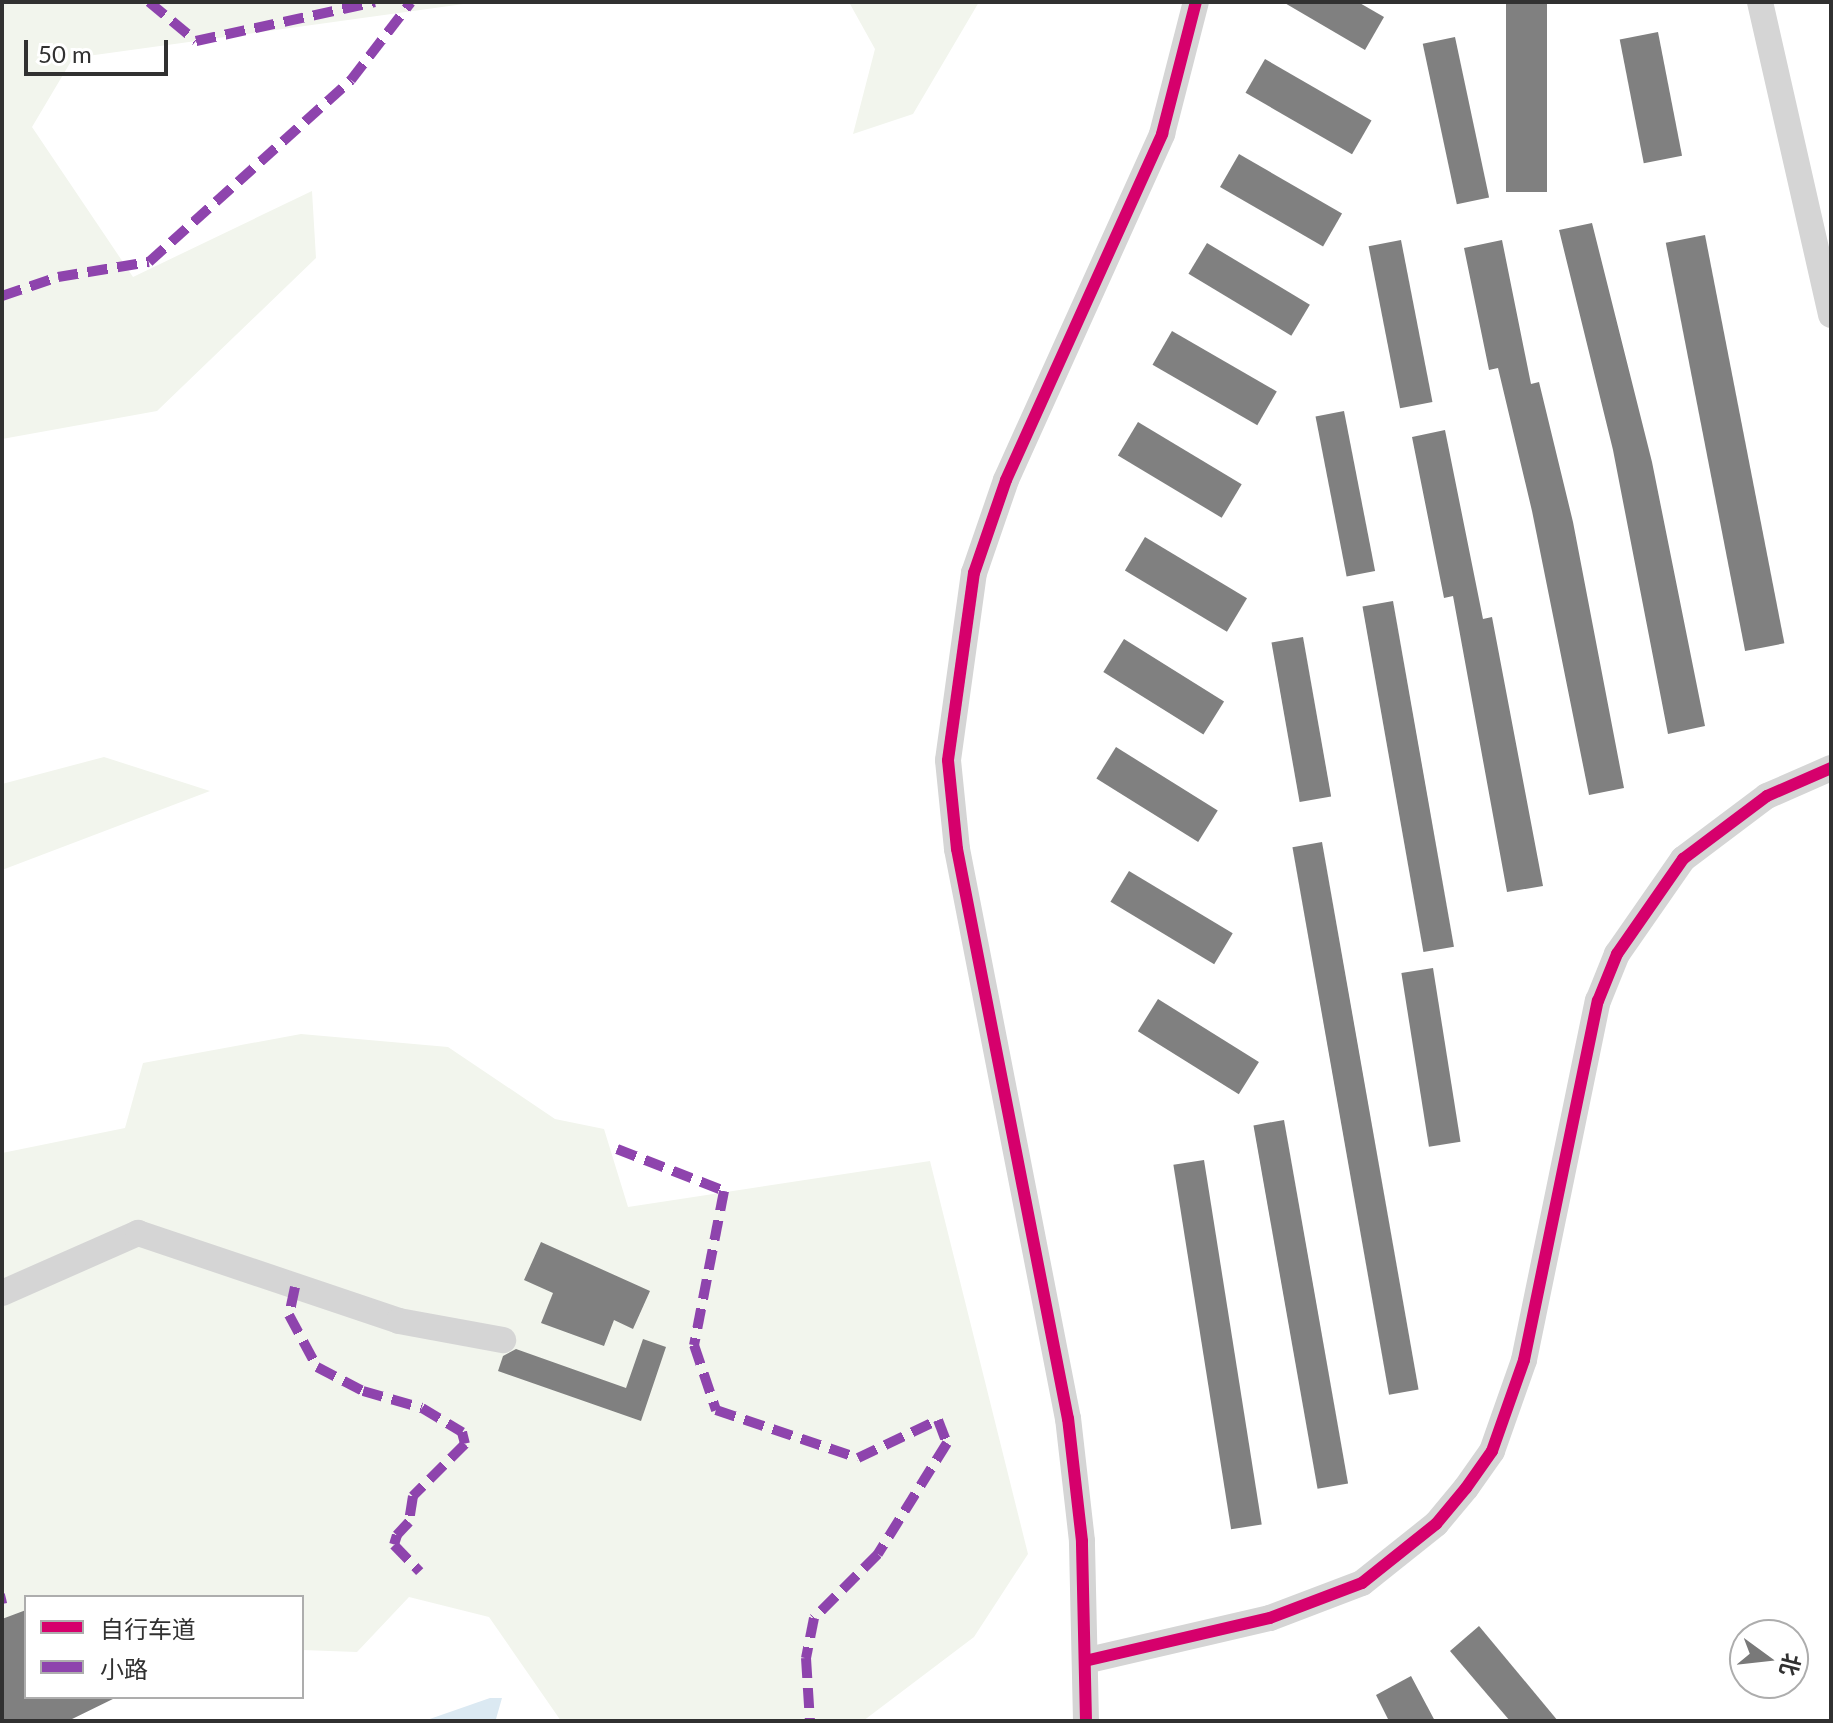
<!DOCTYPE html>
<html>
<head>
<meta charset="utf-8">
<style>
	body { margin:0 }
	#map { position:relative; width:1833px; height:1723px; overflow:hidden; background:#fff; font-family:Lato,"Noto Sans SC",sans-serif }
	div>[style] { position:absolute }
	[style*='--x'] { left:calc(var(--x)*1px); top:calc(var(--y)*1px); width:calc(var(--w)*1px); rotate:calc(var(--a)*1deg) }
	.green>* { inset:0; background:#f2f5ed }
	.water>* { inset:0; background:#dbe9f2 }
	.building>* { inset:0; background:#808080; transform-origin:0 0 }
	.minor>* { height:26px; margin:-13px; padding:0 13px; transform-origin:13px; border-radius:13px; background:#d5d5d5 }
	.quiet>* { height:10px; margin-top:-5px; transform-origin:0; background:repeating-linear-gradient(90deg,#8e44ad 0 20px,transparent 0 30px) }
	.cycleway>* { height:12px; margin:-6px; padding:0 6px; transform-origin:6px; border-radius:6px; background:#d6006c }
	span { translate:-50% -50%; white-space:nowrap; text-align:center; line-height:1.15; -webkit-text-stroke:8px #fff; paint-order:stroke }
	.frame { position:absolute; inset:0; border:4px solid #313131; pointer-events:none }
	.legend { position:absolute; left:24px; top:1595px; width:280px; height:104px; box-sizing:border-box; background:#fff; border:2px solid #adadad; margin:0; padding:10px 14px; list-style:none; font-size:24px; color:#313131 }
	.legend li { display:flex; align-items:center; gap:16px; height:40px }
	.legend b { width:40px; border:2px solid #adadad }
	.north { position:absolute; left:1729px; top:1619px; width:80px; height:80px; box-sizing:border-box; background:#fff; border:2px solid #adadad; border-radius:50%; rotate:105deg; font-size:22px; font-weight:700; line-height:32px; text-align:center; color:#313131 }
	.north::after { content:''; display:block; margin:auto; width:28px; height:36px; background:#797979; clip-path:polygon(50% 0,100% 100%,50% 72%,0 100%) }
	.scale { position:absolute; left:24px; top:40px; width:144px; height:36px; box-sizing:border-box; border:4px solid #313131; border-top:0; padding-left:10px; font-size:24px; line-height:28px; white-space:nowrap; color:#313131; -webkit-text-stroke:6px #fff; paint-order:stroke }
</style>
</head>
<body>
<div id="map">
	<div class="green">
		<div style="clip-path:polygon(2px 2px,478px 2px,73px 58px,32px 127px,133px 277px,312px 191px,316px 258px,157px 411px,2px 439px)"></div>
		<div style="clip-path:polygon(766px 2px,979px 2px,913px 114px,853px 134px,875px 49px,850px 4px)"></div>
		<div style="clip-path:polygon(104px 757px,210px 791px,2px 870px,2px 784px)"></div>
		<div style="clip-path:polygon(301px 1034px,448px 1047px,555px 1119px,604px 1129px,628px 1207px,930px 1161px,1028px 1554px,974px 1637px,863px 1721px,561px 1721px,489px 1617px,409px 1597px,357px 1652px,302px 1650px,302px 1597px,26px 1597px,26px 1697px,2px 1709px,2px 1153px,125px 1128px,143px 1063px)"></div>
	</div>
	<div class="water">
		<div style="clip-path:polygon(490px 1698px,502px 1698px,496px 1719px,424px 1721px)"></div>
	</div>
	<div class="building">
		<div style="clip-path:polygon(1283px 2px,1358px 2px,1384px 17px,1365px 50px)"></div>
		<div style="left:1506px;top:2px;width:41px;height:190px"></div>
		<div style="left:1658px;top:32px;width:126px;height:39px;rotate:79deg"></div>
		<div style="left:1455px;top:37px;width:164px;height:33px;rotate:78deg"></div>
		<div style="left:1265px;top:59px;width:123px;height:39px;rotate:30deg"></div>
		<div style="left:1239px;top:154px;width:119px;height:38px;rotate:30deg"></div>
		<div style="clip-path:polygon(1592px 223px,1652px 462px,1705px 726px,1668px 734px,1613px 450px,1559px 230px)"></div>
		<div style="left:1705px;top:235px;width:416px;height:40px;rotate:79deg"></div>
		<div style="left:1401px;top:240px;width:165px;height:33px;rotate:79deg"></div>
		<div style="clip-path:polygon(1502px 240px,1531px 384px,1539px 382px,1573px 522px,1624px 788px,1589px 795px,1532px 511px,1498px 368px,1489px 370px,1464px 248px)"></div>
		<div style="left:1207px;top:243px;width:120px;height:36px;rotate:31deg"></div>
		<div style="left:1172px;top:331px;width:121px;height:39px;rotate:30deg"></div>
		<div style="left:1344px;top:411px;width:163px;height:29px;rotate:79deg"></div>
		<div style="left:1138px;top:422px;width:121px;height:39px;rotate:31deg"></div>
		<div style="clip-path:polygon(1445px 430px,1483px 619px,1492px 617px,1543px 886px,1507px 892px,1453px 596px,1444px 598px,1412px 437px)"></div>
		<div style="left:1145px;top:537px;width:119px;height:39px;rotate:31deg"></div>
		<div style="left:1393px;top:601px;width:351px;height:31px;rotate:80deg"></div>
		<div style="left:1303px;top:637px;width:162px;height:32px;rotate:80deg"></div>
		<div style="left:1124px;top:639px;width:118px;height:39px;rotate:32deg"></div>
		<div style="left:1116px;top:747px;width:120px;height:37px;rotate:32deg"></div>
		<div style="left:1322px;top:842px;width:556px;height:30px;rotate:80deg"></div>
		<div style="left:1129px;top:871px;width:121px;height:36px;rotate:31deg"></div>
		<div style="left:1433px;top:968px;width:176px;height:32px;rotate:81deg"></div>
		<div style="left:1158px;top:999px;width:119px;height:38px;rotate:32deg"></div>
		<div style="left:1284px;top:1120px;width:369px;height:31px;rotate:80deg"></div>
		<div style="left:1204px;top:1160px;width:369px;height:31px;rotate:81deg"></div>
		<div style="clip-path:polygon(541px 1242px,650px 1291px,633px 1329px,614px 1320px,604px 1346px,541px 1323px,553px 1293px,524px 1280px)"></div>
		<div style="clip-path:polygon(643px 1339px,666px 1347px,641px 1421px,498px 1371px,503px 1356px,516px 1349px,626px 1388px)"></div>
		<div style="clip-path:polygon(26px 1610px,26px 1697px,117px 1697px,68px 1721px,2px 1721px,2px 1619px)"></div>
		<div style="clip-path:polygon(1479px 1626px,1558px 1721px,1510px 1721px,1450px 1651px)"></div>
		<div style="clip-path:polygon(1411px 1676px,1435px 1721px,1389px 1721px,1376px 1695px)"></div>
	</div>
	<div class="minor">
		<div style="--x:1760;--y:2;--w:321;--a:77.2"></div>
		<div style="--x:2;--y:1293;--w:149;--a:-23.8"></div>
		<div style="--x:138;--y:1233;--w:275;--a:18.6"></div>
		<div style="--x:399;--y:1321;--w:106;--a:10.4"></div>
		<div style="--x:1089;--y:1660;--w:186;--a:-13.1"></div>
		<div style="--x:1270;--y:1618;--w:98;--a:-20.8"></div>
		<div style="--x:1362;--y:1583;--w:95;--a:-38.6"></div>
		<div style="--x:1436;--y:1524;--w:47;--a:-50.2"></div>
		<div style="--x:1466;--y:1488;--w:45;--a:-54.9"></div>
		<div style="--x:1492;--y:1451;--w:96;--a:-70.6"></div>
		<div style="--x:1524;--y:1360;--w:367;--a:-78.4"></div>
		<div style="--x:1598;--y:1001;--w:51;--a:-68"></div>
		<div style="--x:1617;--y:954;--w:116;--a:-55.2"></div>
		<div style="--x:1683;--y:859;--w:105;--a:-36.9"></div>
		<div style="--x:1767;--y:796;--w:70;--a:-23.6"></div>
		<div style="--x:1086;--y:1721;--w:180;--a:-91.3"></div>
		<div style="--x:1082;--y:1541;--w:123;--a:-96.5"></div>
		<div style="--x:1068;--y:1419;--w:581;--a:-101.02"></div>
		<div style="--x:957;--y:849;--w:89;--a:-95.8"></div>
		<div style="--x:948;--y:760;--w:189;--a:-82.1"></div>
		<div style="--x:974;--y:573;--w:98;--a:-71"></div>
		<div style="--x:1006;--y:480;--w:380;--a:-65.7"></div>
		<div style="--x:1162;--y:134;--w:136;--a:-75.6"></div>
	</div>
	<div class="quiet">
		<div style="--x:149;--y:2;--w:61;--a:39.7"></div>
		<div style="--x:196;--y:41;--w:183;--a:-12.3"></div>
		<div style="--x:2;--y:296;--w:59;--a:-18.7"></div>
		<div style="--x:58;--y:277;--w:92;--a:-9.4"></div>
		<div style="--x:149;--y:262;--w:272;--a:-42"></div>
		<div style="--x:351;--y:80;--w:98;--a:-52.4"></div>
		<div style="--x:617;--y:1149;--w:115;--a:21.4"></div>
		<div style="--x:724;--y:1191;--w:157;--a:101"></div>
		<div style="--x:694;--y:1345;--w:69;--a:71.3"></div>
		<div style="--x:716;--y:1410;--w:150;--a:18.7"></div>
		<div style="--x:858;--y:1458;--w:89;--a:-25.4"></div>
		<div style="--x:938;--y:1420;--w:25;--a:69"></div>
		<div style="--x:947;--y:1443;--w:131;--a:121.9"></div>
		<div style="--x:878;--y:1554;--w:91;--a:135"></div>
		<div style="--x:814;--y:1618;--w:41;--a:101.3"></div>
		<div style="--x:806;--y:1658;--w:63;--a:86.4"></div>
		<div style="--x:295;--y:1287;--w:29;--a:102"></div>
		<div style="--x:289;--y:1315;--w:59;--a:61.7"></div>
		<div style="--x:317;--y:1367;--w:52;--a:27.6"></div>
		<div style="--x:363;--y:1391;--w:61;--a:16.1"></div>
		<div style="--x:422;--y:1408;--w:47;--a:31"></div>
		<div style="--x:462;--y:1432;--w:12;--a:76"></div>
		<div style="--x:465;--y:1444;--w:74;--a:135"></div>
		<div style="--x:413;--y:1496;--w:26;--a:99"></div>
		<div style="--x:409;--y:1522;--w:18;--a:133"></div>
		<div style="--x:397;--y:1535;--w:10;--a:107"></div>
		<div style="--x:394;--y:1545;--w:37;--a:46"></div>
		<div style="--x:2;--y:1599;--w:4;--a:-14"></div>
	</div>
	<div class="cycleway">
		<div style="--x:1089;--y:1660;--w:186;--a:-13.1"></div>
		<div style="--x:1270;--y:1618;--w:98;--a:-20.8"></div>
		<div style="--x:1362;--y:1583;--w:95;--a:-38.6"></div>
		<div style="--x:1436;--y:1524;--w:47;--a:-50.2"></div>
		<div style="--x:1466;--y:1488;--w:45;--a:-54.9"></div>
		<div style="--x:1492;--y:1451;--w:96;--a:-70.6"></div>
		<div style="--x:1524;--y:1360;--w:367;--a:-78.4"></div>
		<div style="--x:1598;--y:1001;--w:51;--a:-68"></div>
		<div style="--x:1617;--y:954;--w:116;--a:-55.2"></div>
		<div style="--x:1683;--y:859;--w:105;--a:-36.9"></div>
		<div style="--x:1767;--y:796;--w:70;--a:-23.6"></div>
		<div style="--x:1086;--y:1721;--w:180;--a:-91.3"></div>
		<div style="--x:1082;--y:1541;--w:123;--a:-96.5"></div>
		<div style="--x:1068;--y:1419;--w:581;--a:-101.02"></div>
		<div style="--x:957;--y:849;--w:89;--a:-95.8"></div>
		<div style="--x:948;--y:760;--w:189;--a:-82.1"></div>
		<div style="--x:974;--y:573;--w:98;--a:-71"></div>
		<div style="--x:1006;--y:480;--w:380;--a:-65.7"></div>
		<div style="--x:1162;--y:134;--w:136;--a:-75.6"></div>
	</div>
	<div class="frame"></div>
	<ul class="legend">
	<li><b style="height:10px;background:#d6006c"></b>自行车道</li>
	<li><b style="height:10px;background:#8e44ad"></b>小路</li>
	</ul>
	<div class="north">北</div>
	<div class="scale">50 m</div>
</div>
</body>
</html>
